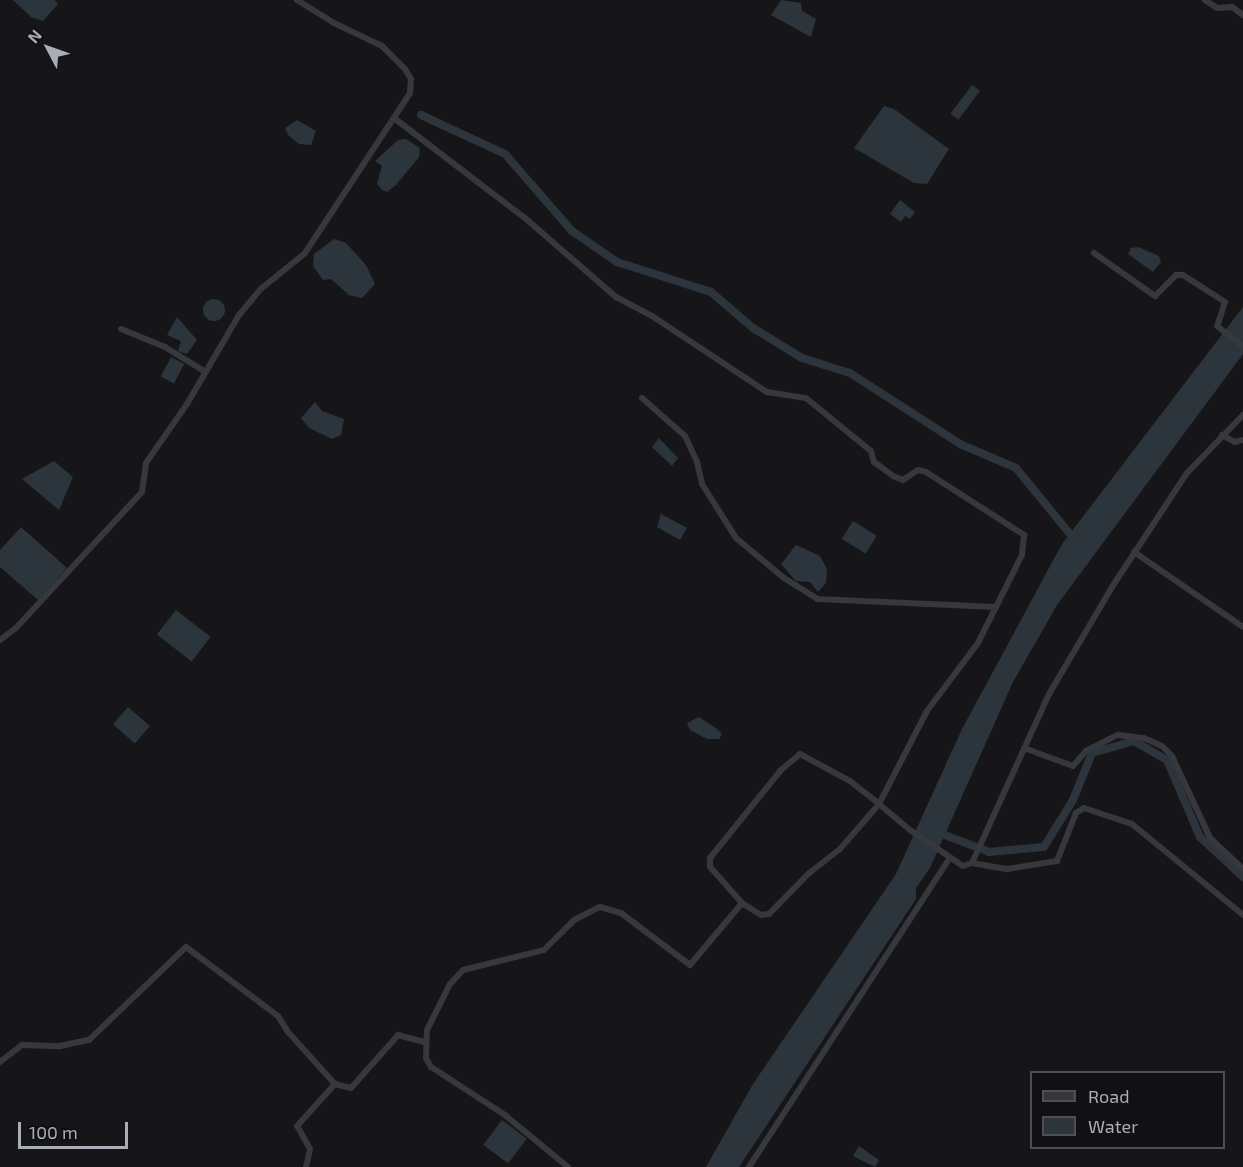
<!DOCTYPE html>
<html>
<head>
<meta charset="utf-8">
<style>
	body { margin:0 }
	#map { position:relative; width:1243px; height:1167px; overflow:hidden; background:#161618; font-family:"Exo 2",sans-serif }
	div>[style] { position:absolute }
	[style*='--x'] { left:calc(var(--x)*1px); top:calc(var(--y)*1px); width:calc(var(--w)*1px); rotate:calc(var(--a)*1deg) }
	.water>* { inset:0; background:#2c353c; transform-origin:0 0 }
	.round { border-radius:50% }
	.canal>* { height:8px; margin:-4px; padding:0 4px; transform-origin:4px; border-radius:4px; background:#2c353c }
	.street>* { height:6px; margin:-3px; padding:0 3px; transform-origin:3px; border-radius:3px; background:#37383d }
	span { translate:-50% -50%; white-space:nowrap; text-align:center; line-height:1.15; -webkit-text-stroke:4.5px #111113; paint-order:stroke }
	.legend { position:absolute; left:1030px; top:1071px; width:195px; height:78px; box-sizing:border-box; background:#111113; border:2px solid #4d4f55; margin:0; padding:8px 10px; list-style:none; font-size:18px; color:#a8adb8 }
	.legend li { display:flex; align-items:center; gap:12px; height:30px }
	.legend b { width:30px; border:2px solid #4d4f55 }
	.north { position:absolute; left:18px; top:18px; width:60px; height:60px; -webkit-text-stroke:4px #111113; paint-order:stroke; rotate:311deg; font-size:16px; font-weight:700; line-height:24px; text-align:center; color:#a8adb8 }
	.north::after { content:''; display:block; margin:auto; width:21px; height:27px; background:#a8adb8; clip-path:polygon(50% 0,100% 100%,50% 72%,0 100%) }
	.scale { position:absolute; left:18px; top:1122px; width:110px; height:27px; box-sizing:border-box; border:3px solid #a8adb8; border-top:0; padding-left:8px; font-size:18px; line-height:21px; white-space:nowrap; color:#a8adb8; -webkit-text-stroke:4px #111113; paint-order:stroke }
</style>
</head>
<body>
<div id="map">
	<div class="water">
		<div style="clip-path:polygon(13px 0,55px 0,58px 4px,43px 21px,31px 17px)"></div>
		<div style="clip-path:polygon(781px 0,801px 3px,802px 11px,816px 19px,811px 37px,771px 15px)"></div>
		<div style="left:972px;top:85px;width:10px;height:36px;rotate:37deg"></div>
		<div style="clip-path:polygon(884px 106px,894px 109px,949px 149px,927px 184px,914px 183px,854px 148px)"></div>
		<div style="clip-path:polygon(297px 120px,316px 131px,311px 145px,299px 144px,289px 136px,285px 128px)"></div>
		<div style="clip-path:polygon(406px 139px,420px 148px,419px 157px,396px 185px,387px 192px,382px 190px,377px 184px,382px 166px,375px 161px,398px 140px)"></div>
		<div style="clip-path:polygon(900px 200px,915px 212px,910px 219px,905px 216px,901px 222px,890px 214px)"></div>
		<div style="clip-path:polygon(334px 239px,346px 243px,366px 265px,375px 284px,362px 298px,349px 295px,331px 279px,323px 280px,313px 266px,314px 254px)"></div>
		<div style="clip-path:polygon(1138px 247px,1159px 256px,1161px 262px,1153px 272px,1128px 254px,1131px 248px)"></div>
		<div class="round" style="left:203px;top:299px;width:22px;height:22px"></div>
		<div style="clip-path:polygon(1243px 307px,1243px 354px,1057px 605px,1013px 682px,930px 868px,916px 888px,916px 899px,739px 1167px,706px 1167px,753px 1084px,896px 874px,962px 729px,1062px 544px)"></div>
		<div style="clip-path:polygon(177px 317px,197px 340px,187px 354px,178px 351px,181px 341px,167px 335px)"></div>
		<div style="left:171px;top:357px;width:15px;height:22px;rotate:28deg"></div>
		<div style="clip-path:polygon(315px 402px,322px 411px,344px 419px,341px 435px,332px 439px,309px 428px,301px 418px)"></div>
		<div style="clip-path:polygon(659px 438px,678px 458px,672px 466px,652px 447px)"></div>
		<div style="clip-path:polygon(54px 461px,73px 477px,59px 510px,22px 479px)"></div>
		<div style="clip-path:polygon(661px 514px,687px 528px,680px 540px,657px 527px)"></div>
		<div style="left:853px;top:521px;width:28px;height:21px;rotate:32deg"></div>
		<div style="clip-path:polygon(21px 527px,67px 568px,38px 600px,0 567px,0 550px)"></div>
		<div style="clip-path:polygon(796px 545px,820px 556px,827px 569px,826px 583px,818px 592px,810px 582px,796px 581px,781px 564px)"></div>
		<div style="left:176px;top:610px;width:44px;height:31px;rotate:38deg"></div>
		<div style="left:128px;top:707px;width:29px;height:23px;rotate:41deg"></div>
		<div style="clip-path:polygon(699px 717px,717px 729px,722px 734px,719px 739px,707px 739px,690px 730px,687px 723px)"></div>
		<div style="left:502px;top:1120px;width:31px;height:31px;rotate:37deg"></div>
		<div style="clip-path:polygon(859px 1146px,879px 1160px,875px 1167px,853px 1156px)"></div>
	</div>
	<div class="canal">
		<div style="--x:421;--y:115;--w:93;--a:24.9"></div>
		<div style="--x:505;--y:154;--w:102;--a:49"></div>
		<div style="--x:572;--y:231;--w:55;--a:34.6"></div>
		<div style="--x:617;--y:262;--w:99;--a:17.7"></div>
		<div style="--x:711;--y:292;--w:55;--a:40.6"></div>
		<div style="--x:753;--y:328;--w:57;--a:31.5"></div>
		<div style="--x:802;--y:358;--w:50;--a:17.4"></div>
		<div style="--x:850;--y:373;--w:131;--a:32.8"></div>
		<div style="--x:960;--y:444;--w:61;--a:23.2"></div>
		<div style="--x:1016;--y:468;--w:93;--a:50.7"></div>
		<div style="--x:937;--y:832;--w:56;--a:21"></div>
		<div style="--x:989;--y:852;--w:55;--a:-5.2"></div>
		<div style="--x:1044;--y:847;--w:55;--a:-58.3"></div>
		<div style="--x:1073;--y:800;--w:51;--a:-68"></div>
		<div style="--x:1092;--y:753;--w:44;--a:-15.9"></div>
		<div style="--x:1134;--y:741;--w:38;--a:30"></div>
		<div style="--x:1167;--y:760;--w:84;--a:66.8"></div>
		<div style="--x:1200;--y:837;--w:59;--a:42.9"></div>
	</div>
	<div class="street">
		<div style="--x:1205;--y:0;--w:14;--a:34"></div>
		<div style="--x:1217;--y:8;--w:15;--a:-4"></div>
		<div style="--x:1232;--y:7;--w:14;--a:36"></div>
		<div style="--x:394;--y:118;--w:165;--a:37.4"></div>
		<div style="--x:525;--y:218;--w:121;--a:41"></div>
		<div style="--x:616;--y:297;--w:41;--a:27.8"></div>
		<div style="--x:652;--y:316;--w:138;--a:33.5"></div>
		<div style="--x:767;--y:392;--w:39;--a:9"></div>
		<div style="--x:806;--y:398;--w:84;--a:39.2"></div>
		<div style="--x:871;--y:451;--w:11;--a:75"></div>
		<div style="--x:874;--y:462;--w:24;--a:36"></div>
		<div style="--x:893;--y:476;--w:11;--a:22"></div>
		<div style="--x:903;--y:480;--w:18;--a:-34"></div>
		<div style="--x:918;--y:470;--w:8;--a:14"></div>
		<div style="--x:926;--y:472;--w:117;--a:32.7"></div>
		<div style="--x:1024;--y:535;--w:20;--a:96"></div>
		<div style="--x:1022;--y:555;--w:98;--a:116.6"></div>
		<div style="--x:978;--y:643;--w:85;--a:126.9"></div>
		<div style="--x:927;--y:711;--w:105;--a:117.3"></div>
		<div style="--x:879;--y:804;--w:60;--a:130.9"></div>
		<div style="--x:840;--y:849;--w:39;--a:142"></div>
		<div style="--x:809;--y:873;--w:57;--a:134.3"></div>
		<div style="--x:769;--y:914;--w:8;--a:173"></div>
		<div style="--x:761;--y:915;--w:22;--a:-148"></div>
		<div style="--x:742;--y:903;--w:48;--a:-131.6"></div>
		<div style="--x:710;--y:867;--w:9;--a:-90"></div>
		<div style="--x:710;--y:858;--w:113;--a:-51.1"></div>
		<div style="--x:781;--y:770;--w:25;--a:-40"></div>
		<div style="--x:800;--y:754;--w:57;--a:28.4"></div>
		<div style="--x:850;--y:781;--w:37;--a:38"></div>
		<div style="--x:879;--y:804;--w:40;--a:40"></div>
		<div style="--x:910;--y:830;--w:64;--a:34.2"></div>
		<div style="--x:963;--y:866;--w:9;--a:-18"></div>
		<div style="--x:972;--y:863;--w:36;--a:10"></div>
		<div style="--x:1007;--y:869;--w:51;--a:-9.1"></div>
		<div style="--x:1057;--y:861;--w:52;--a:-68.4"></div>
		<div style="--x:1076;--y:813;--w:9;--a:-32"></div>
		<div style="--x:1084;--y:808;--w:51;--a:18.4"></div>
		<div style="--x:1132;--y:824;--w:144;--a:39.3"></div>
		<div style="--x:1094;--y:253;--w:75;--a:35.2"></div>
		<div style="--x:1155;--y:296;--w:30;--a:-45"></div>
		<div style="--x:1176;--y:275;--w:7;--a:0"></div>
		<div style="--x:1183;--y:275;--w:50;--a:32.7"></div>
		<div style="--x:1225;--y:302;--w:25;--a:108"></div>
		<div style="--x:1217;--y:326;--w:33;--a:38"></div>
		<div style="--x:121;--y:329;--w:48;--a:22.2"></div>
		<div style="--x:165;--y:347;--w:46;--a:31.6"></div>
		<div style="--x:642;--y:398;--w:57;--a:41.5"></div>
		<div style="--x:685;--y:436;--w:29;--a:65"></div>
		<div style="--x:697;--y:462;--w:23;--a:77"></div>
		<div style="--x:702;--y:484;--w:64;--a:57.8"></div>
		<div style="--x:736;--y:538;--w:62;--a:39.8"></div>
		<div style="--x:784;--y:578;--w:39;--a:32"></div>
		<div style="--x:817;--y:599;--w:179;--a:2.6"></div>
		<div style="--x:1222;--y:435;--w:15;--a:28"></div>
		<div style="--x:1235;--y:442;--w:8;--a:-14"></div>
		<div style="--x:1134;--y:552;--w:132;--a:34.5"></div>
		<div style="--x:0;--y:640;--w:20;--a:-37"></div>
		<div style="--x:16;--y:628;--w:185;--a:-47.2"></div>
		<div style="--x:142;--y:492;--w:29;--a:-82"></div>
		<div style="--x:146;--y:463;--w:72;--a:-55.2"></div>
		<div style="--x:187;--y:404;--w:103;--a:-59.7"></div>
		<div style="--x:239;--y:315;--w:35;--a:-50"></div>
		<div style="--x:262;--y:288;--w:55;--a:-39.1"></div>
		<div style="--x:305;--y:253;--w:191;--a:-56.7"></div>
		<div style="--x:410;--y:93;--w:14;--a:-86"></div>
		<div style="--x:411;--y:79;--w:12;--a:-121"></div>
		<div style="--x:405;--y:69;--w:33;--a:-135"></div>
		<div style="--x:382;--y:46;--w:53;--a:-154.4"></div>
		<div style="--x:334;--y:23;--w:44;--a:-148.1"></div>
		<div style="--x:1024;--y:748;--w:52;--a:20.2"></div>
		<div style="--x:1073;--y:766;--w:20;--a:-49"></div>
		<div style="--x:1086;--y:751;--w:36;--a:-27"></div>
		<div style="--x:1118;--y:735;--w:26;--a:7"></div>
		<div style="--x:1144;--y:738;--w:20;--a:24"></div>
		<div style="--x:1162;--y:746;--w:14;--a:45"></div>
		<div style="--x:1172;--y:756;--w:90;--a:65.1"></div>
		<div style="--x:1210;--y:838;--w:45;--a:43.2"></div>
		<div style="--x:972;--y:863;--w:186;--a:-65.5"></div>
		<div style="--x:1049;--y:694;--w:124;--a:-59.5"></div>
		<div style="--x:1112;--y:587;--w:136;--a:-56.7"></div>
		<div style="--x:1187;--y:473;--w:81;--a:-46"></div>
		<div style="--x:0;--y:1062;--w:28;--a:-38"></div>
		<div style="--x:22;--y:1045;--w:38;--a:2"></div>
		<div style="--x:60;--y:1046;--w:30;--a:-12"></div>
		<div style="--x:89;--y:1040;--w:134;--a:-43.8"></div>
		<div style="--x:186;--y:947;--w:115;--a:36.9"></div>
		<div style="--x:278;--y:1016;--w:19;--a:58"></div>
		<div style="--x:288;--y:1032;--w:70;--a:47.9"></div>
		<div style="--x:335;--y:1084;--w:16;--a:14"></div>
		<div style="--x:351;--y:1088;--w:71;--a:-48.4"></div>
		<div style="--x:398;--y:1035;--w:28;--a:15"></div>
		<div style="--x:306;--y:1167;--w:18;--a:-77"></div>
		<div style="--x:310;--y:1149;--w:26;--a:-119"></div>
		<div style="--x:297;--y:1126;--w:57;--a:-47.9"></div>
		<div style="--x:568;--y:1167;--w:82;--a:-140.5"></div>
		<div style="--x:505;--y:1115;--w:88;--a:-147"></div>
		<div style="--x:431;--y:1067;--w:10;--a:-119"></div>
		<div style="--x:426;--y:1058;--w:28;--a:-88"></div>
		<div style="--x:427;--y:1030;--w:51;--a:-63.4"></div>
		<div style="--x:450;--y:984;--w:19;--a:-47"></div>
		<div style="--x:463;--y:970;--w:83;--a:-13.9"></div>
		<div style="--x:544;--y:950;--w:42;--a:-45"></div>
		<div style="--x:574;--y:920;--w:29;--a:-27"></div>
		<div style="--x:600;--y:907;--w:22;--a:16"></div>
		<div style="--x:621;--y:913;--w:86;--a:37"></div>
		<div style="--x:690;--y:965;--w:81;--a:-50"></div>
		<div style="--x:749;--y:1167;--w:369;--a:-57"></div>
	</div>
	<ul class="legend">
	<li><b style="height:8px;background:#37383d"></b>Road</li>
	<li><b style="height:16px;background:#2c353c"></b>Water</li>
	</ul>
	<div class="north">N</div>
	<div class="scale">100 m</div>
</div>
</body>
</html>
